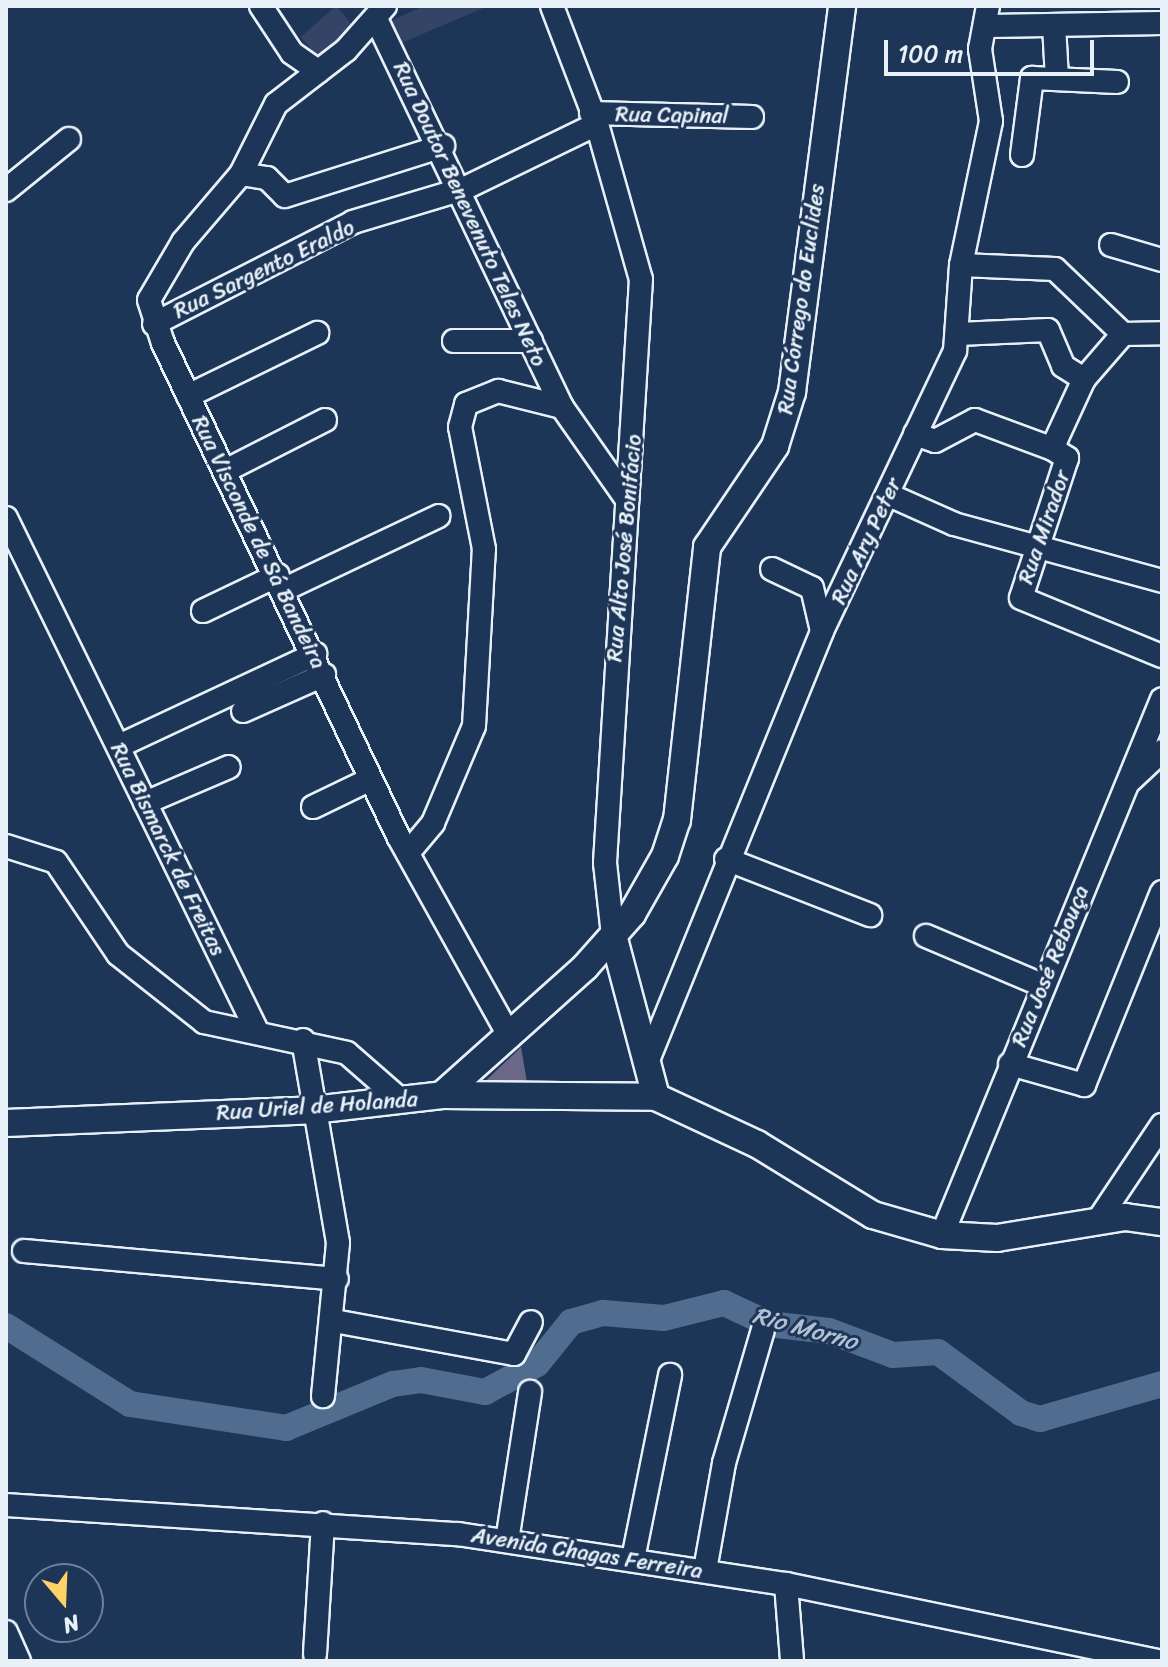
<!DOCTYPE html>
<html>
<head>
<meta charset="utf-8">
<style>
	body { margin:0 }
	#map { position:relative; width:1168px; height:1667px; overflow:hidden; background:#1d3557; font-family:Sriracha,sans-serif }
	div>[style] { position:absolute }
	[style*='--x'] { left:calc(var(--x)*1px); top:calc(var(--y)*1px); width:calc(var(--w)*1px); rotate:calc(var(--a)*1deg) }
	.built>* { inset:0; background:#344466; transform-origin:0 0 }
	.river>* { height:26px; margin:-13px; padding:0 13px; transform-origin:13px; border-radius:13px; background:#506c8f }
	.building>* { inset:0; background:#6a6788 }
	.roads { filter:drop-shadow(2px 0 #e8f1f8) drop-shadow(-2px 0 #e8f1f8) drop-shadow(0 2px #e8f1f8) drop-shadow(0 -2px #e8f1f8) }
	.minor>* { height:22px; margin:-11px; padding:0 11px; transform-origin:11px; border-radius:11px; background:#1d3557 }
	.major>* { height:26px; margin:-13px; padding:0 13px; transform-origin:13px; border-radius:13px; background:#1d3557 }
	span { translate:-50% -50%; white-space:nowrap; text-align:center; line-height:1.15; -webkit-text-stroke:6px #1d3557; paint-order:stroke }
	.street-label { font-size:22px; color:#e8f1f8 }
	.water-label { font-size:24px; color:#b3c2d3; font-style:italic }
	.frame { position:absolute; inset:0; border:8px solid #e8f1f8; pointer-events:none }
	.north { position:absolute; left:24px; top:1563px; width:80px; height:80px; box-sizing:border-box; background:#1d3557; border:2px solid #6e8097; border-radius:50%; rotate:161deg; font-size:22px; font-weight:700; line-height:32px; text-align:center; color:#e8f1f8 }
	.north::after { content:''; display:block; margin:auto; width:28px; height:36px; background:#ffd166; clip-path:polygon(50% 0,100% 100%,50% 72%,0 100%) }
	.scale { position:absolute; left:884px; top:40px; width:210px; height:36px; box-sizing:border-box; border:4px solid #e8f1f8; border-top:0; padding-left:10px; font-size:24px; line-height:28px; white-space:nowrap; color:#e8f1f8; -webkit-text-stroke:6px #1d3557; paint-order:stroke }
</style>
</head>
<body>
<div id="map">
	<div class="built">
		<div style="left:336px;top:6px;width:28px;height:47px;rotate:49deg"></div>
		<div style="clip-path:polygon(424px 6px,488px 6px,399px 44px,388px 22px)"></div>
	</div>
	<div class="river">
		<div style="--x:6;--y:1326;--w:146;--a:32.2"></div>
		<div style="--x:130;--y:1404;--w:158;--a:8.7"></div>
		<div style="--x:286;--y:1428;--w:116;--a:-22.4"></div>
		<div style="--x:393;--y:1384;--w:28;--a:-8"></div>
		<div style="--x:421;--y:1380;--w:65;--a:10.6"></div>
		<div style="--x:485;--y:1392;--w:59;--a:-28.3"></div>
		<div style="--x:537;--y:1364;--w:54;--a:-51"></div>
		<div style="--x:571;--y:1322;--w:33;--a:-16"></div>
		<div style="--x:603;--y:1313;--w:61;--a:4.7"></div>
		<div style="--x:664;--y:1318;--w:62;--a:-14"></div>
		<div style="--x:724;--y:1303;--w:50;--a:25"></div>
		<div style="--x:769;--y:1324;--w:60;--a:6.7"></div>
		<div style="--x:829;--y:1331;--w:68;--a:20.6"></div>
		<div style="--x:893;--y:1355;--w:45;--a:-3.8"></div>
		<div style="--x:938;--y:1352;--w:103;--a:36.3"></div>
		<div style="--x:1021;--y:1413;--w:20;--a:18"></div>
		<div style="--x:1040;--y:1419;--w:127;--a:-16"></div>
	</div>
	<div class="building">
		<div style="clip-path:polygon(521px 1047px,528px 1088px,477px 1089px)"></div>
	</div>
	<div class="roads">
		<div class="minor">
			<div style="--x:261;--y:6;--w:56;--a:56.6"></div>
			<div style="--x:292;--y:53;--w:32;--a:35"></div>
			<div style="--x:385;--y:6;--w:59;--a:131.6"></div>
			<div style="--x:346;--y:50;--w:88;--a:142.4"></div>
			<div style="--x:276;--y:104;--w:78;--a:116.6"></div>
			<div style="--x:241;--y:174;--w:89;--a:130.5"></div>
			<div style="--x:183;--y:242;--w:67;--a:120.4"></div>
			<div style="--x:149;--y:300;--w:45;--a:72"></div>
			<div style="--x:163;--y:343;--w:546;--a:64.51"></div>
			<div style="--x:398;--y:836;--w:230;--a:60.9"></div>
			<div style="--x:552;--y:6;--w:126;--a:69.1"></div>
			<div style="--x:597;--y:124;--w:161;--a:74.2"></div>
			<div style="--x:641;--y:279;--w:585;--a:93.53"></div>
			<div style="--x:605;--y:863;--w:72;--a:83.7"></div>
			<div style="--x:377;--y:21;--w:428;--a:64.4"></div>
			<div style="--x:1054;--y:25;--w:53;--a:86.8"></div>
			<div style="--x:990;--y:26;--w:172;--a:-1"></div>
			<div style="--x:591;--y:113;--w:161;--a:1.4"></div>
			<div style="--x:1022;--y:155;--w:78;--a:-82.6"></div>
			<div style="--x:1032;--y:78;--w:85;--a:2.7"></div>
			<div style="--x:241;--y:174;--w:26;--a:9"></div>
			<div style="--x:267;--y:178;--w:25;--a:45"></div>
			<div style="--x:285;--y:196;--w:166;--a:-17.6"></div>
			<div style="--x:6;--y:190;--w:81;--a:-39"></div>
			<div style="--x:1111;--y:245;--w:53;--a:16.4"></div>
			<div style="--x:961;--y:265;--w:94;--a:2.4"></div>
			<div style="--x:1055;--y:269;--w:94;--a:43.7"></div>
			<div style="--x:154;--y:324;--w:224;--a:-27.1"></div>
			<div style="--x:353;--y:222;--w:115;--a:-16.7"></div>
			<div style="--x:463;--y:189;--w:149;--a:-25.9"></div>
			<div style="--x:958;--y:334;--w:90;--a:-2.5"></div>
			<div style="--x:1048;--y:330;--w:39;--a:67"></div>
			<div style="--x:1063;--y:366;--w:25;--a:32"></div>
			<div style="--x:1123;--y:334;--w:60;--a:130.9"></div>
			<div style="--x:1084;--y:379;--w:67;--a:114.7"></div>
			<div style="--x:1056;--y:440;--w:9;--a:108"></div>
			<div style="--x:1053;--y:449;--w:17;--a:33"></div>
			<div style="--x:1067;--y:458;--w:147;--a:108.2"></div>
			<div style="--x:1021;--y:598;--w:152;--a:22.4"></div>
			<div style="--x:1123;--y:334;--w:39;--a:-1"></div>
			<div style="--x:454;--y:341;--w:77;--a:0"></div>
			<div style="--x:188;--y:396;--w:144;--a:-26"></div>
			<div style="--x:915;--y:434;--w:21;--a:19"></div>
			<div style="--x:935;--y:441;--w:45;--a:-27.7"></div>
			<div style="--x:975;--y:420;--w:83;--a:20.4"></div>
			<div style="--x:227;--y:470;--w:110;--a:-27"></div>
			<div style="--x:889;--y:495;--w:71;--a:24"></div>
			<div style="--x:954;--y:524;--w:216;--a:15.3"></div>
			<div style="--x:6;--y:518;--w:569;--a:63.93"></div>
			<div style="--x:772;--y:569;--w:44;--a:25.4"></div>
			<div style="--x:812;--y:588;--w:44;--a:76.9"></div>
			<div style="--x:285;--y:589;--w:170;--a:-25.4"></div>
			<div style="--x:203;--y:611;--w:83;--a:-25.6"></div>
			<div style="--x:243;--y:711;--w:89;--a:-24"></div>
			<div style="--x:119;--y:746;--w:217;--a:-25.1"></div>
			<div style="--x:1131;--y:780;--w:42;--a:-43.1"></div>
			<div style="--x:145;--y:803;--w:91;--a:-23.2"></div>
			<div style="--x:313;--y:807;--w:64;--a:-25.8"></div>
			<div style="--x:6;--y:846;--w:52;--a:17.7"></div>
			<div style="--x:56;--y:862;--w:111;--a:56"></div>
			<div style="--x:118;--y:954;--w:110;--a:38.3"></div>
			<div style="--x:204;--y:1022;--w:146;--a:12.2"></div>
			<div style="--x:347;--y:1053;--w:73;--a:41.1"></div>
			<div style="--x:408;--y:853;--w:39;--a:-50"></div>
			<div style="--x:433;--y:823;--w:105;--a:-67.1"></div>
			<div style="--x:474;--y:726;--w:177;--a:-86.8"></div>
			<div style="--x:484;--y:549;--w:124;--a:-101.1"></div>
			<div style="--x:460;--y:427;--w:24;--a:-75"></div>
			<div style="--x:466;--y:404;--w:35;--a:-22"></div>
			<div style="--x:498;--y:391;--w:66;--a:14"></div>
			<div style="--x:562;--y:407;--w:113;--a:55"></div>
			<div style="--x:726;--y:859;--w:155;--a:21.3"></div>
			<div style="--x:926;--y:936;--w:126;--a:22.9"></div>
			<div style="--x:303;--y:1040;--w:206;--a:80.2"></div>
			<div style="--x:338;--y:1243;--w:154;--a:95.6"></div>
			<div style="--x:648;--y:1060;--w:463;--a:-67.9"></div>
			<div style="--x:822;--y:631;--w:310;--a:-64.6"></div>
			<div style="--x:955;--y:351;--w:86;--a:-86"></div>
			<div style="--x:961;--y:265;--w:147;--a:-78.2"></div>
			<div style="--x:991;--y:121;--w:73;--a:-98.7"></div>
			<div style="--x:980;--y:49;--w:44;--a:-79.5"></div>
			<div style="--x:1010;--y:1064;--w:77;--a:15.8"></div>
			<div style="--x:1084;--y:1085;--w:208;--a:-68"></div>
			<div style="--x:1099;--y:1219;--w:113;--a:-56.2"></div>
			<div style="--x:942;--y:1235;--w:579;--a:-67.68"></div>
			<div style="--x:24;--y:1251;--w:314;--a:5.1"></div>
			<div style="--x:334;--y:1321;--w:183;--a:10.4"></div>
			<div style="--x:514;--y:1354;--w:36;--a:-62"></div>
			<div style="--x:6;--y:1505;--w:453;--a:3.7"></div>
			<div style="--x:458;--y:1534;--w:332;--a:8.7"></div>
			<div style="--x:786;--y:1584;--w:381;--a:11.7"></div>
			<div style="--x:507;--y:1541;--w:151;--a:-81.2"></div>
			<div style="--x:633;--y:1559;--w:188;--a:-78.6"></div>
			<div style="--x:705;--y:1570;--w:109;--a:-79.9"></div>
			<div style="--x:724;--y:1463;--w:139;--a:-73.7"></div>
			<div style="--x:786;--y:1584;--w:77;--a:85.5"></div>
			<div style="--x:6;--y:1632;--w:32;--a:66"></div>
			<div style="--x:315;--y:1654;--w:131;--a:-86.5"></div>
		</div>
		<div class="major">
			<div style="--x:613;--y:935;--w:168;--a:75.1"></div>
			<div style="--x:442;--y:1095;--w:192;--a:-41.8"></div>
			<div style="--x:585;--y:967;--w:71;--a:-48.4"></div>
			<div style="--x:632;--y:914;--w:67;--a:-60.4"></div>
			<div style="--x:665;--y:856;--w:38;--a:-72"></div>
			<div style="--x:677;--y:820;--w:275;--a:-83.7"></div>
			<div style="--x:707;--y:547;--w:122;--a:-56"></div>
			<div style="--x:775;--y:446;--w:57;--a:-72.5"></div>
			<div style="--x:792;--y:392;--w:389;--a:-82.6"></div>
			<div style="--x:6;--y:1123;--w:307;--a:-2.4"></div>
			<div style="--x:313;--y:1110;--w:130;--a:-6.6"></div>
			<div style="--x:442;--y:1095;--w:214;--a:0.5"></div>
			<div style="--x:656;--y:1097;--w:111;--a:25"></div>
			<div style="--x:757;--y:1144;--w:136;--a:31.5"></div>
			<div style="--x:873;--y:1215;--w:72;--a:16.2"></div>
			<div style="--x:942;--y:1235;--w:55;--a:3.1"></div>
			<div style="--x:997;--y:1238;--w:130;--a:-9.3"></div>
			<div style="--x:1125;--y:1217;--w:37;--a:8"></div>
		</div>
	</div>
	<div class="street-label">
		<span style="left:672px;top:115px;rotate:1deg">Rua Capinal</span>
		<span style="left:470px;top:214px;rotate:65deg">Rua Doutor Benevenuto Teles Neto</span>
		<span style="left:264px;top:269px;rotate:-26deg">Rua Sargento Eraldo</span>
		<span style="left:801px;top:299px;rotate:-82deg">Rua Córrego do Euclides</span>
		<span style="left:1044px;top:527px;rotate:-71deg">Rua Mirador</span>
		<span style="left:866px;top:541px;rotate:-65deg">Rua Ary Peter</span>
		<span style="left:259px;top:542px;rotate:64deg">Rua Visconde de Sá Bandeira</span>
		<span style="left:624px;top:548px;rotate:-85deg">Rua Alto José Bonifácio</span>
		<span style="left:168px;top:849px;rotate:64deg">Rua Bismarck de Freitas</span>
		<span style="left:1050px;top:966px;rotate:-68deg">Rua José Rebouça</span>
		<span style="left:317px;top:1106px;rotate:-4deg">Rua Uriel de Holanda</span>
		<span style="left:587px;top:1553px;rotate:9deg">Avenida Chagas Ferreira</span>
	</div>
	<div class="water-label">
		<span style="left:805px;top:1329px;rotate:15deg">Rio Morno</span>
	</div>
	<div class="frame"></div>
	<div class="north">N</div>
	<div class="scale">100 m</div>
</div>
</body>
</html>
